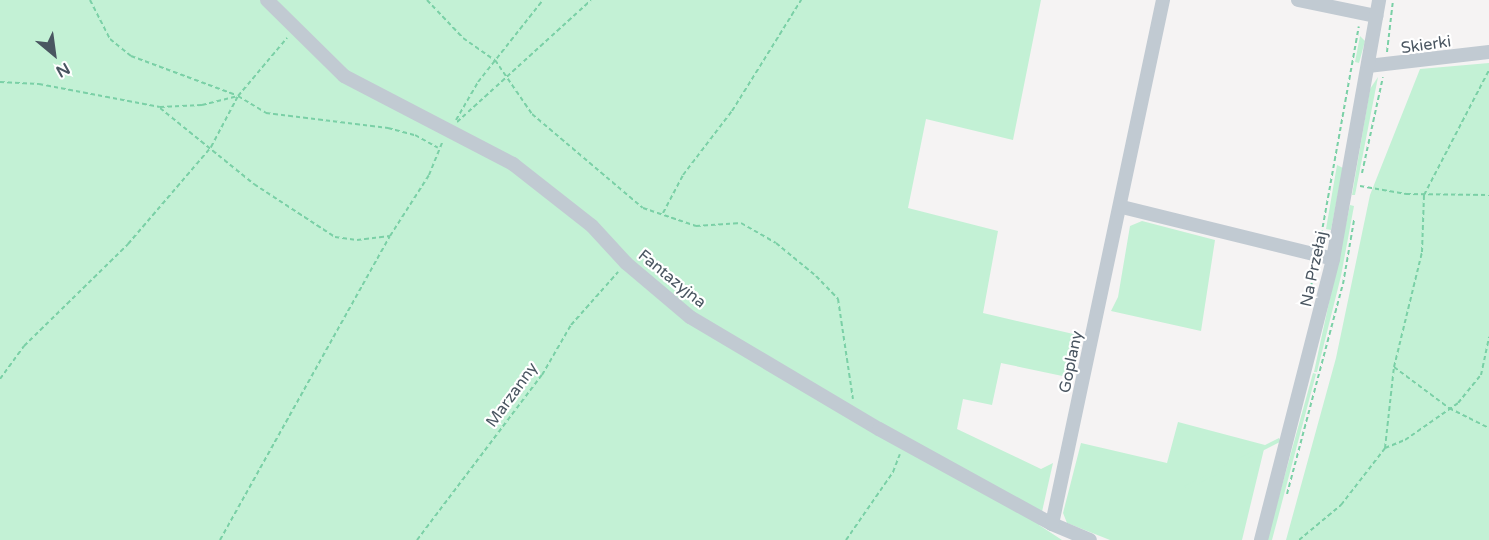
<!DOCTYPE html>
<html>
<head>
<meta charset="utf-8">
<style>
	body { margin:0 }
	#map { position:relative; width:1489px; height:540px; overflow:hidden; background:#f5f3f3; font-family:"Varela Round",sans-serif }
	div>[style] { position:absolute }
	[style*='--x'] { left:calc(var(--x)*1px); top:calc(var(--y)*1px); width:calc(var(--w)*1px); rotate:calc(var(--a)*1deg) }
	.green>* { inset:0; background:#c3f1d5; transform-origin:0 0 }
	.path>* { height:2px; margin-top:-1px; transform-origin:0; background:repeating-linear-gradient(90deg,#7ad0a6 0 4.5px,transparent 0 7.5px) }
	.minor>* { height:14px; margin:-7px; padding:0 7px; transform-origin:7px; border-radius:7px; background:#c1cad2 }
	span { translate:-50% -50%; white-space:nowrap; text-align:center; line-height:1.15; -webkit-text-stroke:4.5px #fff; paint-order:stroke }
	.street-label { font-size:16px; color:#4a5661 }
	.north { position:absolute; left:24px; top:24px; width:60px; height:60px; -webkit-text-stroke:4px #fff; paint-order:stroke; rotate:151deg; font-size:16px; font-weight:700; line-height:24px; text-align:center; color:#4a5661 }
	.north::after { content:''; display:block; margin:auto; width:21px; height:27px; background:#4a5661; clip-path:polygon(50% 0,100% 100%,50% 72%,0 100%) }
</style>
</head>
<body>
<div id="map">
	<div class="green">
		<div style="clip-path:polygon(0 0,1041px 0,1013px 140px,926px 119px,908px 208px,998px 231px,983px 313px,1082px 336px,1072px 378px,1001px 363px,992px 405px,963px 399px,957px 429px,1041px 469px,1053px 463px,1039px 525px,1062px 540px,0 540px)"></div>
		<div style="clip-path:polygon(1360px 36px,1365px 41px,1359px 63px,1355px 62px)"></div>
		<div style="clip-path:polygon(1489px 63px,1489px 540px,1286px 540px,1336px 358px,1370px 195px,1420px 69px)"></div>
		<div style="clip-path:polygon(1378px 77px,1355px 195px,1352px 195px,1370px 89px)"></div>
		<div style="clip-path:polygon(1337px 165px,1343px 168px,1331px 230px,1326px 229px)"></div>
		<div style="clip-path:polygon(1350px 205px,1354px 206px,1341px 276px,1317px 372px,1314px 372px)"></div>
		<div style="clip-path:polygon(1142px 221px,1215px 240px,1201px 331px,1111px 311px,1118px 297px,1130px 226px)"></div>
		<div style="clip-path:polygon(1313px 373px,1316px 374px,1272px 540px,1267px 540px)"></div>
		<div style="clip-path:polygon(1178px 422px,1265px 445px,1242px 540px,1110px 540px,1067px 523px,1063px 513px,1081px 443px,1167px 463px)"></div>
		<div style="left:1279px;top:438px;width:4px;height:106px;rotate:63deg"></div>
	</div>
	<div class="path">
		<div style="--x:90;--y:0;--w:44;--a:62.9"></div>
		<div style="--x:110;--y:39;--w:27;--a:39"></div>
		<div style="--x:131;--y:56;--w:112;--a:20.4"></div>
		<div style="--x:427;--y:0;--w:52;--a:46.5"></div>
		<div style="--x:463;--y:38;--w:39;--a:35"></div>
		<div style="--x:495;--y:60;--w:65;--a:55.6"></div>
		<div style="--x:532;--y:114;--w:145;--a:40.3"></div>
		<div style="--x:643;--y:208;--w:56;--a:18.8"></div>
		<div style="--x:696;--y:226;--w:45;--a:-3.8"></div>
		<div style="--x:741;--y:223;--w:40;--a:29.7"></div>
		<div style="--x:776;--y:243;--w:52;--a:39.5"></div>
		<div style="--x:816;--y:276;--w:32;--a:46"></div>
		<div style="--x:838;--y:299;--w:101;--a:81.5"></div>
		<div style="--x:1387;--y:52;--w:52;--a:-83.4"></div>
		<div style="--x:0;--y:82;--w:39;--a:3"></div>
		<div style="--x:39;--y:84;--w:123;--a:10.8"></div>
		<div style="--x:160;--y:107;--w:42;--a:-2.7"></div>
		<div style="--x:202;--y:105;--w:37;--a:-14"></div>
		<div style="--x:238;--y:96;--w:33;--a:31"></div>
		<div style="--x:266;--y:113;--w:123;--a:7"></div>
		<div style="--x:388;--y:128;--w:28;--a:15"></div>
		<div style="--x:415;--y:135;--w:26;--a:29"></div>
		<div style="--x:160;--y:108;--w:121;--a:39"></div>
		<div style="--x:254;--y:184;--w:97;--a:33.2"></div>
		<div style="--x:335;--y:237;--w:22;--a:8"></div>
		<div style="--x:357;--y:240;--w:33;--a:-7"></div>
		<div style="--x:456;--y:120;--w:44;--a:-59.9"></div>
		<div style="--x:478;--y:82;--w:105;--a:-51.6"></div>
		<div style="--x:457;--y:122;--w:181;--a:-42.3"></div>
		<div style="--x:1362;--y:173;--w:98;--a:-77.7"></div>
		<div style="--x:1360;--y:186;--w:47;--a:9.9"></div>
		<div style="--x:1406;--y:194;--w:83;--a:0.7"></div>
		<div style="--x:663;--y:213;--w:43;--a:-62.2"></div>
		<div style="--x:683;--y:175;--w:81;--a:-52.6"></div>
		<div style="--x:732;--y:111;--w:131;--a:-58.1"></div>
		<div style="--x:1320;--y:242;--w:219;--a:-79.8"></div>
		<div style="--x:1308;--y:302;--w:37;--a:-79"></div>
		<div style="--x:1394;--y:367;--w:69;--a:36.7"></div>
		<div style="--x:1449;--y:408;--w:45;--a:26.6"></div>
		<div style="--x:0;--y:379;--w:41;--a:-54"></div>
		<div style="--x:24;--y:346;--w:146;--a:-44.4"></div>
		<div style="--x:128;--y:244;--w:128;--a:-49.4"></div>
		<div style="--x:211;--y:147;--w:58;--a:-62.1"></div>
		<div style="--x:238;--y:96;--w:76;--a:-49.8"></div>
		<div style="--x:1385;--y:448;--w:22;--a:-22"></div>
		<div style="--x:1405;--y:440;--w:65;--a:-34.9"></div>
		<div style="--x:1458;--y:403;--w:36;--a:-51"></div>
		<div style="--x:1481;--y:375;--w:39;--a:-78"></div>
		<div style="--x:1287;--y:494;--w:217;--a:-75.1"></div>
		<div style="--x:1343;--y:284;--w:65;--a:-80.2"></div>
		<div style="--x:220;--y:540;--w:348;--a:-60.8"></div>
		<div style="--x:390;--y:236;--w:72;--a:-57.4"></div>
		<div style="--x:429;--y:175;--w:35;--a:-68"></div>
		<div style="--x:417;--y:540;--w:207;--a:-52.9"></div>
		<div style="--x:542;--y:375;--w:58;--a:-59.9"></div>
		<div style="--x:571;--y:325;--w:71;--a:-48.4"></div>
		<div style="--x:846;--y:540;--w:83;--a:-55.3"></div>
		<div style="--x:893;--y:472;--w:19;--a:-69"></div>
		<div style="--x:1299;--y:540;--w:55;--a:-39.8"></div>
		<div style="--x:1341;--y:505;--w:72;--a:-52.3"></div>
		<div style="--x:1385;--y:448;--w:81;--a:-83.7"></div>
		<div style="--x:1394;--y:367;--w:118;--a:-76.3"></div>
		<div style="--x:1422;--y:252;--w:57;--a:-88"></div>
		<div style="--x:1424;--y:195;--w:141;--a:-62.5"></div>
	</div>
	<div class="minor">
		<div style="--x:267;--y:0;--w:108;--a:44.6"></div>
		<div style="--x:344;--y:76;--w:191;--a:27.5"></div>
		<div style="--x:513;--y:164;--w:100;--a:38.1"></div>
		<div style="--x:592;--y:226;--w:50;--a:47.4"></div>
		<div style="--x:626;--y:263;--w:84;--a:40.2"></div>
		<div style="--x:690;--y:317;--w:220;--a:30.7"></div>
		<div style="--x:879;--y:429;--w:197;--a:28.8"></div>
		<div style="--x:1052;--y:524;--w:41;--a:22.8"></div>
		<div style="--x:1298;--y:0;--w:80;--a:11.6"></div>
		<div style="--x:1368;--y:66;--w:122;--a:-6.6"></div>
		<div style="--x:1122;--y:207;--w:217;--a:13.8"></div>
		<div style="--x:1052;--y:524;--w:536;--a:-78.04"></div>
		<div style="--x:1261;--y:540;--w:290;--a:-75.6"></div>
		<div style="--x:1333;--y:259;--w:263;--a:-79.9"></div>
	</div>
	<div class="street-label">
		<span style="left:1426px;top:45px;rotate:-8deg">Skierki</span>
		<span style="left:1314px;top:269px;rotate:-78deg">Na Przełaj</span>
		<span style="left:672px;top:279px;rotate:39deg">Fantazyjna</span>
		<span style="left:1071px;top:362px;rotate:-78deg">Goplany</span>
		<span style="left:512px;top:395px;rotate:-54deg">Marzanny</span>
	</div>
	<div class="north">N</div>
</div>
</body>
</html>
